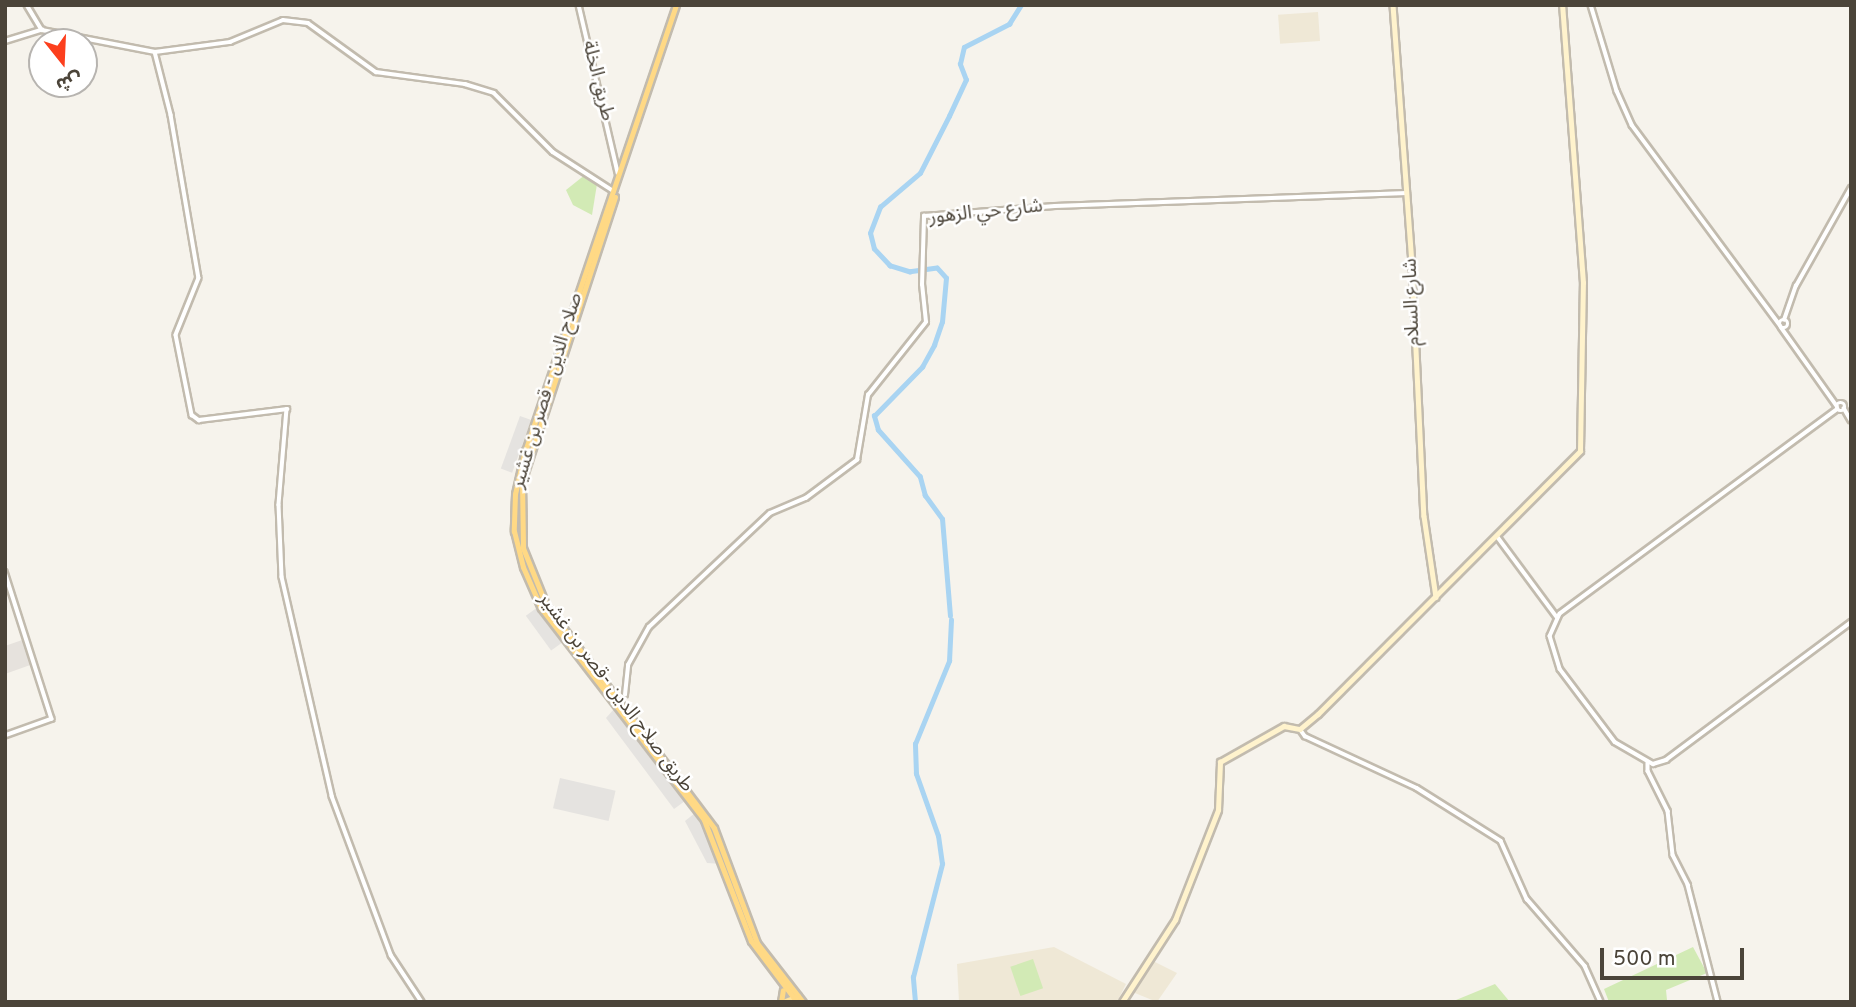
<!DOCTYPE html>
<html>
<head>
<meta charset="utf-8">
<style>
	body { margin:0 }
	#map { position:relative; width:1856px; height:1007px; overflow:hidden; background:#f6f3ec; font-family:Overpass,"Noto Sans Arabic",sans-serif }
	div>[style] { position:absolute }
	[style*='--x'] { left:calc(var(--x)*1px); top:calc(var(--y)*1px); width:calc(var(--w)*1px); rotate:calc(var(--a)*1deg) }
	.industrial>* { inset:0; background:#e6e2dd }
	.education>* { inset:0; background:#efe8d6; transform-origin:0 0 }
	.green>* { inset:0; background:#d2eab5; transform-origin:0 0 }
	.parking>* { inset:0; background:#e5e3e0; transform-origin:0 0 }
	.river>* { height:4.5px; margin:-2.25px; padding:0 2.25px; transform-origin:2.25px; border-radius:2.25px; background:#a9d4f2 }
	.roads { filter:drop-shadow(2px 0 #c2bbae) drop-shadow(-2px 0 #c2bbae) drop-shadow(0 2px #c2bbae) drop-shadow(0 -2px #c2bbae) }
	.tertiary>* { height:3.5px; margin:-1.75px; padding:0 1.75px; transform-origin:1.75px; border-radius:1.75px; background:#fff }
	.tertiary>.ring { margin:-1.75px; padding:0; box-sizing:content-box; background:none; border:3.5px solid #fff; border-radius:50% }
	.secondary>* { height:4.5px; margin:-2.25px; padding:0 2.25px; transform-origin:2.25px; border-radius:2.25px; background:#fff3cd }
	.primary>* { height:5px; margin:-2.5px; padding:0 2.5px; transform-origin:2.5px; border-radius:2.5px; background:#ffe39c }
	.trunk>* { height:5px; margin:-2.5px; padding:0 2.5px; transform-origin:2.5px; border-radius:2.5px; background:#ffd985 }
	span { translate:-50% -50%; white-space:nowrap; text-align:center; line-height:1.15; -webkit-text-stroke:5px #fff; paint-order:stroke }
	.street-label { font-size:19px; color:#4b4439 }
	.frame { position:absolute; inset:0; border:7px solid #4b4439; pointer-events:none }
	.north { position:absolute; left:28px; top:28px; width:70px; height:70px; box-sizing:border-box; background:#fff; border:2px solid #b7b4b0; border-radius:50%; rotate:162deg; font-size:19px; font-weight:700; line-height:28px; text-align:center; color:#4b4439 }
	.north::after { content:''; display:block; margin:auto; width:24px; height:32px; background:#fc3f1d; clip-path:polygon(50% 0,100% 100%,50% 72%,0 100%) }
	.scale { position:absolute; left:1600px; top:948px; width:144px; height:32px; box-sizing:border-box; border:4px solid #4b4439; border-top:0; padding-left:9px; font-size:21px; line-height:24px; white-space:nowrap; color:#4b4439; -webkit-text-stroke:5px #fff; paint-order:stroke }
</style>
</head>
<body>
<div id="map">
	<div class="industrial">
		<div style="clip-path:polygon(25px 639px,33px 664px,5px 674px,5px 646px)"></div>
	</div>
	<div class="education">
		<div style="left:1318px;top:12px;width:29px;height:40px;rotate:86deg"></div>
		<div style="clip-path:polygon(1054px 947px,1126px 984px,1117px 1002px,959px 1002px,957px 964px)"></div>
		<div style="clip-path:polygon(1151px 960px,1177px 973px,1157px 1002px,1130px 991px)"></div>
	</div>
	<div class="green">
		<div style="clip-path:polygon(586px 174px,597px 184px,592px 215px,573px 205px,566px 190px)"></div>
		<div style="clip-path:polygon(1693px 947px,1707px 973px,1666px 990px,1667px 1000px,1609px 1002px,1604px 989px)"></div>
		<div style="left:1033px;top:959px;width:31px;height:24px;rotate:71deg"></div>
		<div style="clip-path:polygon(1495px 984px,1510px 1002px,1455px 1002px,1456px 1000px)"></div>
	</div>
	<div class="parking">
		<div style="left:520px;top:416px;width:12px;height:56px;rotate:20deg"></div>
		<div style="left:538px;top:607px;width:43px;height:15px;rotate:54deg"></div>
		<div style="clip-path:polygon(614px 709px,685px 801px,674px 809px,606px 718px)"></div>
		<div style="left:560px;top:778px;width:57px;height:31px;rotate:13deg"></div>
		<div style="clip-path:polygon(695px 813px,709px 836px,722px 864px,707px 863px,685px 821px)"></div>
	</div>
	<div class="river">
		<div style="--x:950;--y:616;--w:97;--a:-94.7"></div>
		<div style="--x:942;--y:519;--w:29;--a:-126"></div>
		<div style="--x:925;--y:496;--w:20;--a:-105"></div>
		<div style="--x:920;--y:477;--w:63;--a:-131.8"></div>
		<div style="--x:878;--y:430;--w:15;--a:-106"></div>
		<div style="--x:874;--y:416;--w:69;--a:-45.6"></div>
		<div style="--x:922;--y:367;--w:25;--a:-61"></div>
		<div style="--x:934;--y:345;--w:24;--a:-71"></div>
		<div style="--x:942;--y:322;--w:44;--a:-84.8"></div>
		<div style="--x:946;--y:278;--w:13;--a:-132"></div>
		<div style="--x:937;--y:268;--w:27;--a:172"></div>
		<div style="--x:910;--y:272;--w:21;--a:-163"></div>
		<div style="--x:890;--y:266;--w:23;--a:-133"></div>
		<div style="--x:874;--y:249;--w:16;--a:-104"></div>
		<div style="--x:870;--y:233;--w:28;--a:-69"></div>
		<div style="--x:880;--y:207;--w:52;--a:-40.4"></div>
		<div style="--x:920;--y:173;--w:64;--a:-63"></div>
		<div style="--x:949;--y:116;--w:40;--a:-65"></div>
		<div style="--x:966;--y:80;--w:17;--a:-111"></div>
		<div style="--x:960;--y:64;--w:17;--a:-77"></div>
		<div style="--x:964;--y:47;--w:51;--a:-27.1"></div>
		<div style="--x:1009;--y:24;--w:22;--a:-58"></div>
		<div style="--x:915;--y:1002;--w:25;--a:-95"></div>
		<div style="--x:913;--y:977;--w:117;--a:-75.6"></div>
		<div style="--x:942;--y:864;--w:28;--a:-98"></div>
		<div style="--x:938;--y:836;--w:66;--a:-109.5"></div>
		<div style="--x:916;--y:774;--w:30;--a:-92"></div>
		<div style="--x:915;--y:744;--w:90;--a:-67.7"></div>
		<div style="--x:949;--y:661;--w:41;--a:-87.2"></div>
	</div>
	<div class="roads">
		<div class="tertiary">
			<div style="--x:27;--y:5;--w:29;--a:59"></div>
			<div style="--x:579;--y:5;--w:172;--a:76.9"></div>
			<div style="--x:1591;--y:5;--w:90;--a:73.2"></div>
			<div style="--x:1617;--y:91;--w:37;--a:66"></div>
			<div style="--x:1632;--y:125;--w:249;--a:53.5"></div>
			<div style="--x:5;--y:41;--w:39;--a:-17"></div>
			<div style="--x:42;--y:30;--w:115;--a:11"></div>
			<div style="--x:155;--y:52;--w:76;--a:-7.6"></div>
			<div style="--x:230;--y:42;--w:57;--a:-22.5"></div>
			<div style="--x:283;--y:20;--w:25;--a:7"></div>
			<div style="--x:308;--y:23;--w:84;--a:35.8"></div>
			<div style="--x:376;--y:72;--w:90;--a:7.7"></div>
			<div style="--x:465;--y:84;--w:30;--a:17"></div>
			<div style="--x:494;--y:93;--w:83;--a:45"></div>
			<div style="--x:553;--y:152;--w:70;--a:32.8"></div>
			<div style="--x:155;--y:52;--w:65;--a:75.7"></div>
			<div style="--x:171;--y:115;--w:165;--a:80.3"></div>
			<div style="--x:199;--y:278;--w:61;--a:112"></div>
			<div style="--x:176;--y:335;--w:82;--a:78.7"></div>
			<div style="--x:192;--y:415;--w:9;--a:36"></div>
			<div style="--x:199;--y:420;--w:89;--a:-7.1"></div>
			<div style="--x:287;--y:409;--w:96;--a:94.8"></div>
			<div style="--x:279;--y:505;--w:72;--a:87.6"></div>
			<div style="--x:282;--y:577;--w:225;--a:77.1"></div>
			<div style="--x:332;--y:796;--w:170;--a:69.6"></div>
			<div style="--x:391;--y:955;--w:56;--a:56.6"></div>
			<div class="ring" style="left:1780px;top:320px;width:4.5px;height:4.5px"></div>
			<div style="--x:1784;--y:320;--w:36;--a:-71"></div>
			<div style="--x:1796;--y:286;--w:112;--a:-60.7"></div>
			<div style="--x:1781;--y:327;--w:97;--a:54.7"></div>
			<div class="ring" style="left:1837px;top:403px;width:4.5px;height:4.5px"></div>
			<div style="--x:1844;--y:408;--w:14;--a:60"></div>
			<div style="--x:1838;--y:409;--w:345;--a:143.6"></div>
			<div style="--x:1560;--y:614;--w:24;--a:114"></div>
			<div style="--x:1550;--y:636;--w:34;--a:73"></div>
			<div style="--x:1560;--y:669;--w:91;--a:53"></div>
			<div style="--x:1615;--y:742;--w:44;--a:30.1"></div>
			<div style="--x:1653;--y:764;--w:14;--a:-17"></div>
			<div style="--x:1666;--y:760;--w:231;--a:-36.7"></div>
			<div style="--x:1497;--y:536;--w:101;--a:53.5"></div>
			<div style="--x:5;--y:572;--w:154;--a:72.3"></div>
			<div style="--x:52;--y:719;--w:50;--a:160.1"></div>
			<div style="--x:625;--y:695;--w:30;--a:-84"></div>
			<div style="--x:628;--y:665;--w:43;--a:-61.1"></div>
			<div style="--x:649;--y:627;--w:166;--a:-43.3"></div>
			<div style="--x:770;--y:513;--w:39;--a:-23"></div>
			<div style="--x:806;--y:498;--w:64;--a:-36.7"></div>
			<div style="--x:857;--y:460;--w:66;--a:-80.4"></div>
			<div style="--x:868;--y:395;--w:93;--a:-51.5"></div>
			<div style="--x:926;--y:322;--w:37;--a:-96"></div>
			<div style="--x:922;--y:285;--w:69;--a:-88.3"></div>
			<div style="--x:924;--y:216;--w:131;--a:-4.4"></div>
			<div style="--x:1055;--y:206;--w:352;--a:-2.1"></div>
			<div style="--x:1300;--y:729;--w:9;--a:54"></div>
			<div style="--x:1305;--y:736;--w:123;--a:24.9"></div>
			<div style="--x:1417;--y:788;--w:99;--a:32.2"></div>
			<div style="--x:1501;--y:841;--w:64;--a:65.9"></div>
			<div style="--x:1527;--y:899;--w:89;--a:49.1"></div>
			<div style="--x:1585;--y:966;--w:39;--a:66"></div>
			<div style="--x:1648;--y:763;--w:8;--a:90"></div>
			<div style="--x:1648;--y:771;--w:45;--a:63.4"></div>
			<div style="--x:1668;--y:811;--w:44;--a:83.5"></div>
			<div style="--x:1673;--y:855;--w:34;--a:63"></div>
			<div style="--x:1688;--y:885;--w:121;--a:75.6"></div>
		</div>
		<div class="secondary">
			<div style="--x:1393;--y:5;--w:261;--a:85.8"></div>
			<div style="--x:1412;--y:265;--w:251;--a:87.3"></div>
			<div style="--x:1424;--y:516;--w:82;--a:81.6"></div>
			<div style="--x:1284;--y:726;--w:16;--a:11"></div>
			<div style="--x:1300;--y:729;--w:23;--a:-40"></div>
			<div style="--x:1318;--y:714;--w:371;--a:-45.1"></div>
			<div style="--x:1580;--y:451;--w:168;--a:-89"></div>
			<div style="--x:1583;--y:283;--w:279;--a:-94.3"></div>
			<div style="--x:1122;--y:1002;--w:98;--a:-57.1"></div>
			<div style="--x:1175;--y:920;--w:118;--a:-68.6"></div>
			<div style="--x:1218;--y:810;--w:48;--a:-87.6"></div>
			<div style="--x:1220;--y:762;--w:73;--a:-29.4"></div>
		</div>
		<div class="primary">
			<div style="--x:783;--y:1002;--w:16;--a:-22"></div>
		</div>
		<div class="trunk">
			<div style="--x:676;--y:5;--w:470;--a:108.7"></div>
			<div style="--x:525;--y:450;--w:45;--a:102.8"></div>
			<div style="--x:515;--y:494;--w:37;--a:92"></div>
			<div style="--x:514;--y:531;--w:37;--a:76"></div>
			<div style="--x:523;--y:567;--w:45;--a:66.3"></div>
			<div style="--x:541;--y:608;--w:267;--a:52.4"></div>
			<div style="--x:704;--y:820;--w:130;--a:68.8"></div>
			<div style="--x:751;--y:941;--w:76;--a:53"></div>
			<div style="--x:615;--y:197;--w:300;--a:108.1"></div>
			<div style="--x:522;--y:482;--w:66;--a:89.1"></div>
			<div style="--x:523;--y:548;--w:61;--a:68"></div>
			<div style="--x:546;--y:605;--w:279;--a:53"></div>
			<div style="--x:714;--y:828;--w:123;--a:69.5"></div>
			<div style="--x:757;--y:943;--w:75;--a:52.1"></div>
			<div style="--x:781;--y:1002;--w:12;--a:-81"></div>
		</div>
	</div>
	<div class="street-label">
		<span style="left:597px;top:81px;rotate:76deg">طريق الخلة</span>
		<span style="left:986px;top:213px;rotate:-6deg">شارع حي الزهور</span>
		<span style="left:1413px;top:302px;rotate:-92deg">شارع السلام</span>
		<span style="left:548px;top:391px;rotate:-73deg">صلاح الدين - قصر بن غشير</span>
		<span style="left:615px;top:693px;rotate:53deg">طريق صلاح الدين -قصر بن غشير</span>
	</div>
	<div class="frame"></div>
	<div class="north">ش</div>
	<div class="scale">500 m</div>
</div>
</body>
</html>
